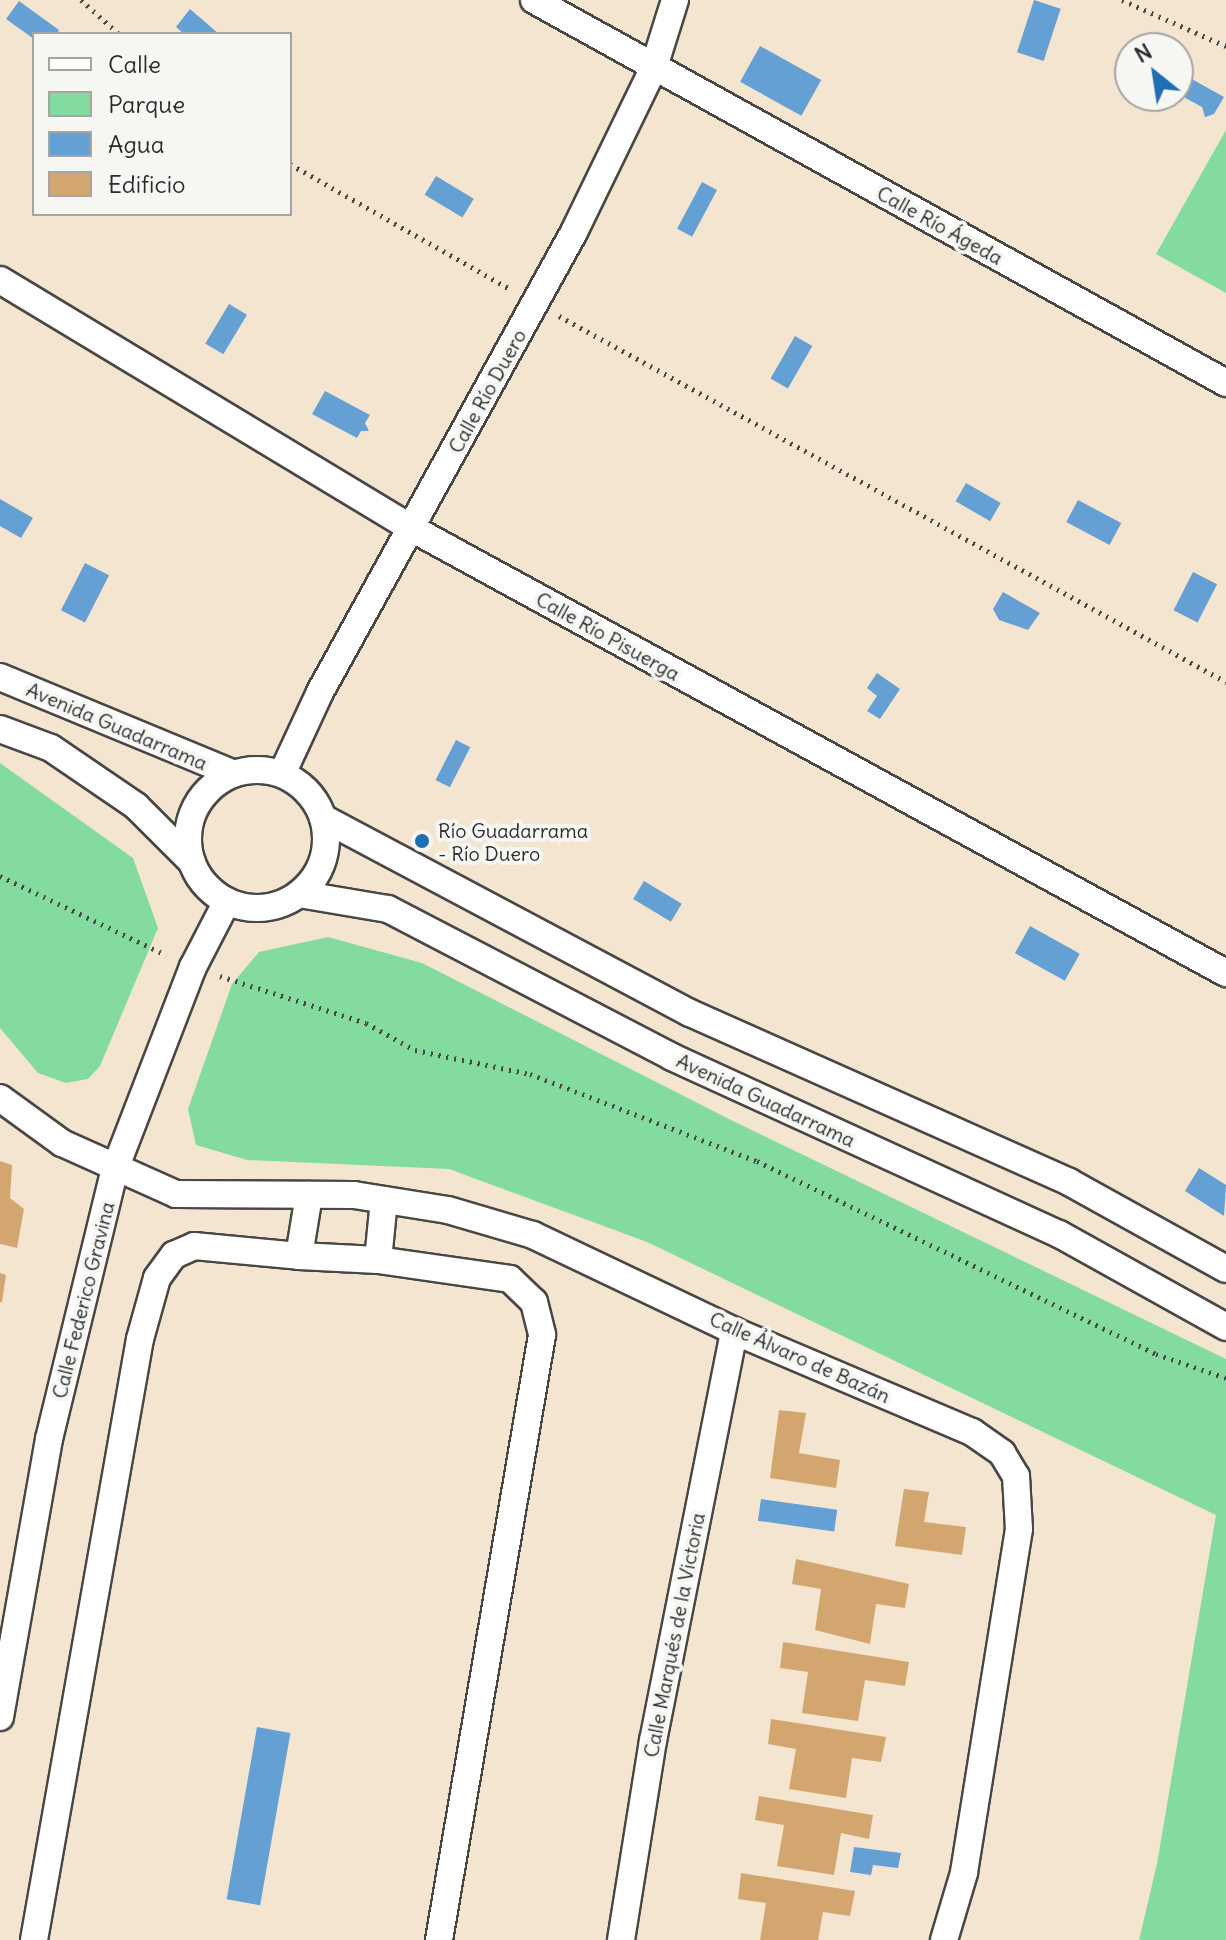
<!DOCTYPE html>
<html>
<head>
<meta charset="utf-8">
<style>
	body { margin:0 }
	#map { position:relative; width:1226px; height:1940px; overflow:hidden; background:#f4e5d1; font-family:Delius,sans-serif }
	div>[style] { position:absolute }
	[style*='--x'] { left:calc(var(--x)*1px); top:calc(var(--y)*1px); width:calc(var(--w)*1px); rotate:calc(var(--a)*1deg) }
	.green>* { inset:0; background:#84db9f }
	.water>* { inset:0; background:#65a0d5; transform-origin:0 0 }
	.building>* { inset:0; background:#d3a670 }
	.path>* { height:5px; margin-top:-2.5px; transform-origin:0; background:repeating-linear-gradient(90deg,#494744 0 2px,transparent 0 8px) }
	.roads { filter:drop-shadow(2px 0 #494744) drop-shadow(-2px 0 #494744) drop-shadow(0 2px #494744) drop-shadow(0 -2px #494744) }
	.street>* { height:26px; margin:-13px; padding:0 13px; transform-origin:13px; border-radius:13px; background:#fff }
	.street>.ring { margin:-13px; padding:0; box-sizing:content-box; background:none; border:26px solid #fff; border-radius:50% }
	.dots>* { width:22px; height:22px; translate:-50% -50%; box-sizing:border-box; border:4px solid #f6f6f2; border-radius:50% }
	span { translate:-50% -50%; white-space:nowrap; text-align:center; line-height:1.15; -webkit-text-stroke:8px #f6f6f2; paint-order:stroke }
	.street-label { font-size:20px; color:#2b2b2b }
	.poi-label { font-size:20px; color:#2b2b2b }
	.left { translate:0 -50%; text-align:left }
	.legend { position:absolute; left:32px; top:32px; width:260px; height:184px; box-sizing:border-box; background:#f6f6f2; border:2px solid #a5a5a2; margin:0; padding:10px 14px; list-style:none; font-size:24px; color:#2b2b2b }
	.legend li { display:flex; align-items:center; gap:16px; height:40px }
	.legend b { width:40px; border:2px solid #a5a5a2 }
	.north { position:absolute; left:1114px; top:32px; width:80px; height:80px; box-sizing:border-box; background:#f6f6f2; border:2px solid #a5a5a2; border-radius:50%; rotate:330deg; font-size:22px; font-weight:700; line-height:32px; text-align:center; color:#2b2b2b }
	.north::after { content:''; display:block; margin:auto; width:28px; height:36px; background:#1f6fb2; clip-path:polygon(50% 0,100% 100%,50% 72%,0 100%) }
</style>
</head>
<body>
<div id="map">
	<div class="green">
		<div style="clip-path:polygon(1226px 130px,1226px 293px,1156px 254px)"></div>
		<div style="clip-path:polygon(0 763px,133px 858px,158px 928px,100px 1066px,88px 1079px,66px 1083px,38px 1073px,0 1028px)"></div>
		<div style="clip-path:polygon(328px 937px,422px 963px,731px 1120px,1226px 1359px,1226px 1940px,1139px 1940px,1157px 1864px,1216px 1515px,647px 1242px,449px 1169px,247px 1160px,196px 1145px,188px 1109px,232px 984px,259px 952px)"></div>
	</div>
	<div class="water">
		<div style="left:1034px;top:0;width:28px;height:55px;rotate:18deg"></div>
		<div style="clip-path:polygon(19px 1px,59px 30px,57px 34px,34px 34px,34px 39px,6px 19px)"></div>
		<div style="clip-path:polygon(190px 9px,219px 34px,184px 34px,176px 27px)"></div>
		<div style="left:760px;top:46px;width:70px;height:41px;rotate:29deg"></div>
		<div style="clip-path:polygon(1190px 78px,1224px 97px,1214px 114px,1205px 117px,1202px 107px,1180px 95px)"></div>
		<div style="left:436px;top:176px;width:44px;height:22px;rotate:31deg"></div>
		<div style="left:702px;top:182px;width:17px;height:53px;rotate:28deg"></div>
		<div style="left:229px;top:304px;width:21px;height:46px;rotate:31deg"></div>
		<div style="left:795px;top:336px;width:20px;height:49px;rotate:30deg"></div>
		<div style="clip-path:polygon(325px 391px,370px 415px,365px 423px,369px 431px,361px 431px,357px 438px,312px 414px)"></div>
		<div style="left:966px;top:483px;width:40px;height:21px;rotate:30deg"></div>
		<div style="clip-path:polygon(0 499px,33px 518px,21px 538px,0 526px)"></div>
		<div style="left:1078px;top:500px;width:49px;height:25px;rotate:28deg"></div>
		<div style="left:85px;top:563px;width:27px;height:53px;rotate:27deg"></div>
		<div style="left:1193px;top:572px;width:27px;height:43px;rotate:27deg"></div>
		<div style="clip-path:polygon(1003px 592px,1040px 613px,1028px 630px,999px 620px,993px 609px)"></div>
		<div style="clip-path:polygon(877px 673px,900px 689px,880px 719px,867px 711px,877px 696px,867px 688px)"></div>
		<div style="left:456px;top:740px;width:16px;height:45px;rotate:27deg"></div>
		<div style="left:644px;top:881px;width:44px;height:21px;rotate:31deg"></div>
		<div style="left:1030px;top:926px;width:57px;height:31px;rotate:29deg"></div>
		<div style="clip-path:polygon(1199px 1168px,1226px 1185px,1224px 1216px,1185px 1191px)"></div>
		<div style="left:761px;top:1499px;width:77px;height:22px;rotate:8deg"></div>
		<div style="left:257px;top:1727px;width:34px;height:175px;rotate:10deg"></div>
		<div style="clip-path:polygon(854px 1847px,901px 1853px,898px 1868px,873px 1865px,871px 1875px,850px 1872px)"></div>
	</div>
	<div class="building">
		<div style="clip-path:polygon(0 1161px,12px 1165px,10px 1198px,24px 1209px,17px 1248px,0 1244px)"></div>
		<div style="clip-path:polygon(0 1273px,6px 1275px,2px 1302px,0 1302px)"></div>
		<div style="clip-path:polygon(779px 1410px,806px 1413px,799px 1453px,840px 1460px,836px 1488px,770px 1478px)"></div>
		<div style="clip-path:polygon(904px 1489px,929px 1492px,924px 1522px,966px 1527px,962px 1555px,895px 1546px)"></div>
		<div style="clip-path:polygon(796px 1559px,909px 1584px,905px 1608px,876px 1604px,870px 1644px,815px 1630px,821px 1589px,792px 1584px)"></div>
		<div style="clip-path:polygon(783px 1642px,909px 1662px,905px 1686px,865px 1680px,858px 1721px,802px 1713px,808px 1672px,780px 1668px)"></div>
		<div style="clip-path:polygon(771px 1719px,886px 1737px,881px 1762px,852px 1758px,846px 1798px,789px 1789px,796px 1749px,768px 1744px)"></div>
		<div style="clip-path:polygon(759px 1796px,873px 1815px,869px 1839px,841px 1833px,834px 1875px,777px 1866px,784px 1825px,755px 1820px)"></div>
		<div style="clip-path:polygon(741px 1873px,855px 1891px,850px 1916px,823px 1912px,818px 1940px,760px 1940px,766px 1903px,738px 1899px)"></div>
	</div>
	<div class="path">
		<div style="--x:81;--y:0;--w:51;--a:41.8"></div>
		<div style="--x:1122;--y:0;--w:114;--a:23.9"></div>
		<div style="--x:290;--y:164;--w:251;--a:29.6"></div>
		<div style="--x:559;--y:316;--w:761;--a:28.75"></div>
		<div style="--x:0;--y:876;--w:184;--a:25.4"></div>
		<div style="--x:220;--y:976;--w:153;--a:17.8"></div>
		<div style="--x:366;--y:1023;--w:56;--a:28.9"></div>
		<div style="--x:415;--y:1050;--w:117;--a:11.8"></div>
		<div style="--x:530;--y:1074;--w:243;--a:21"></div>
		<div style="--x:757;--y:1161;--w:443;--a:25.8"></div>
		<div style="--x:1156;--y:1354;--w:74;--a:18.9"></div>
	</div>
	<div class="roads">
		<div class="street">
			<div style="--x:534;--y:0;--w:791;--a:28.96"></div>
			<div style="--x:0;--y:280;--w:480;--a:31.1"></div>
			<div style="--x:411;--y:528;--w:929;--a:28.64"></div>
			<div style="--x:0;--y:677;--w:253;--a:22.5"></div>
			<div style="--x:0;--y:729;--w:54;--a:20.4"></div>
			<div style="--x:51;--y:748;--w:103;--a:34.3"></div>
			<div style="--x:136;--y:806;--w:79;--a:45"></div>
			<div class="ring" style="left:188px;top:770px;width:112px;height:112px"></div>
			<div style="--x:282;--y:774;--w:90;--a:-65.1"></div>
			<div style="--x:320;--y:692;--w:525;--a:-61.09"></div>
			<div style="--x:574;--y:232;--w:183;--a:-64.1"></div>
			<div style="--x:654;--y:67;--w:70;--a:-72.6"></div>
			<div style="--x:323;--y:818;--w:416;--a:28"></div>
			<div style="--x:690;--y:1013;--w:415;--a:24"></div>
			<div style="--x:1069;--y:1182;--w:179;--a:29"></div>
			<div style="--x:299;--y:894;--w:90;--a:9.6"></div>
			<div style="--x:388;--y:909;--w:320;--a:27.5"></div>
			<div style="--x:672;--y:1057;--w:426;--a:24.6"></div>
			<div style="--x:1059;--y:1234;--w:191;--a:29.1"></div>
			<div style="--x:0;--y:1098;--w:77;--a:36"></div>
			<div style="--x:62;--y:1143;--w:125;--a:24.1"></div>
			<div style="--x:176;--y:1194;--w:178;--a:0.3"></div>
			<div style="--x:354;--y:1195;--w:95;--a:9.1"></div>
			<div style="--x:448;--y:1210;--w:89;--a:16.4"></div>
			<div style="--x:533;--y:1235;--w:223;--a:25.5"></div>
			<div style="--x:734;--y:1331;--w:259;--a:23"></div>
			<div style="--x:972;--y:1432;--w:37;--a:35"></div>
			<div style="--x:1002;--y:1453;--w:27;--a:59"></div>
			<div style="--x:1016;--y:1476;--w:53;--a:86.8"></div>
			<div style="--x:1019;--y:1529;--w:348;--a:99.1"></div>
			<div style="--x:964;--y:1873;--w:70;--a:106.6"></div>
			<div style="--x:384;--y:1200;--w:60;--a:95.7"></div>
			<div style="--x:378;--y:1260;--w:133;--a:8.2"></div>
			<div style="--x:510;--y:1279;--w:33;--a:44"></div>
			<div style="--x:534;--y:1302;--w:34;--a:76"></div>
			<div style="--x:542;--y:1335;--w:614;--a:99.66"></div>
			<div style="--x:299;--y:1256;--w:79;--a:2.9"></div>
			<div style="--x:0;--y:1717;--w:282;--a:-80"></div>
			<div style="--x:49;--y:1439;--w:278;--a:-76.3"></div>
			<div style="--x:115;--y:1169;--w:217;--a:-68.9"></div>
			<div style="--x:193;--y:967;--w:74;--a:-62.7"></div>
			<div style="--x:34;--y:1940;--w:610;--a:-80"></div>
			<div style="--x:140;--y:1339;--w:63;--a:-74.4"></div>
			<div style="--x:157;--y:1278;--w:29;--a:-54"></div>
			<div style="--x:174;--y:1255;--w:22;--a:-24"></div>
			<div style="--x:194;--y:1246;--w:105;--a:5.4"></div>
			<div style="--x:299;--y:1256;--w:62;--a:-80.7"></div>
			<div style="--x:621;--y:1940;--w:202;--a:-80.9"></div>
			<div style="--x:653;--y:1741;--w:418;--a:-78.8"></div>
		</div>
	</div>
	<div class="dots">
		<div style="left:422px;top:841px;background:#1f6fb2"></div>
	</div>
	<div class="street-label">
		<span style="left:940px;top:225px;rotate:29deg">Calle Río Ágeda</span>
		<span style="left:487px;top:391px;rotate:-61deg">Calle Río Duero</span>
		<span style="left:608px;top:636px;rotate:29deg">Calle Río Pisuerga</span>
		<span style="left:117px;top:726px;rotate:23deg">Avenida Guadarrama</span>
		<span style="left:766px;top:1100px;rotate:25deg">Avenida Guadarrama</span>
		<span style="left:83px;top:1300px;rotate:-76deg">Calle Federico Gravina</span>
		<span style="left:800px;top:1357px;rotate:24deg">Calle Álvaro de Bazán</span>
		<span style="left:674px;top:1635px;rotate:-79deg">Calle Marqués de la Victoria</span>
	</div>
	<div class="poi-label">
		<span class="left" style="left:438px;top:842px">Río Guadarrama<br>- Río Duero</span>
	</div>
	<ul class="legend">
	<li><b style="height:10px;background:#fff"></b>Calle</li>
	<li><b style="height:22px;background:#84db9f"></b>Parque</li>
	<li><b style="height:22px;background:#65a0d5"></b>Agua</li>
	<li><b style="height:22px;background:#d3a670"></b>Edificio</li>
	</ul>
	<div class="north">N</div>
</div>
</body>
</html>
